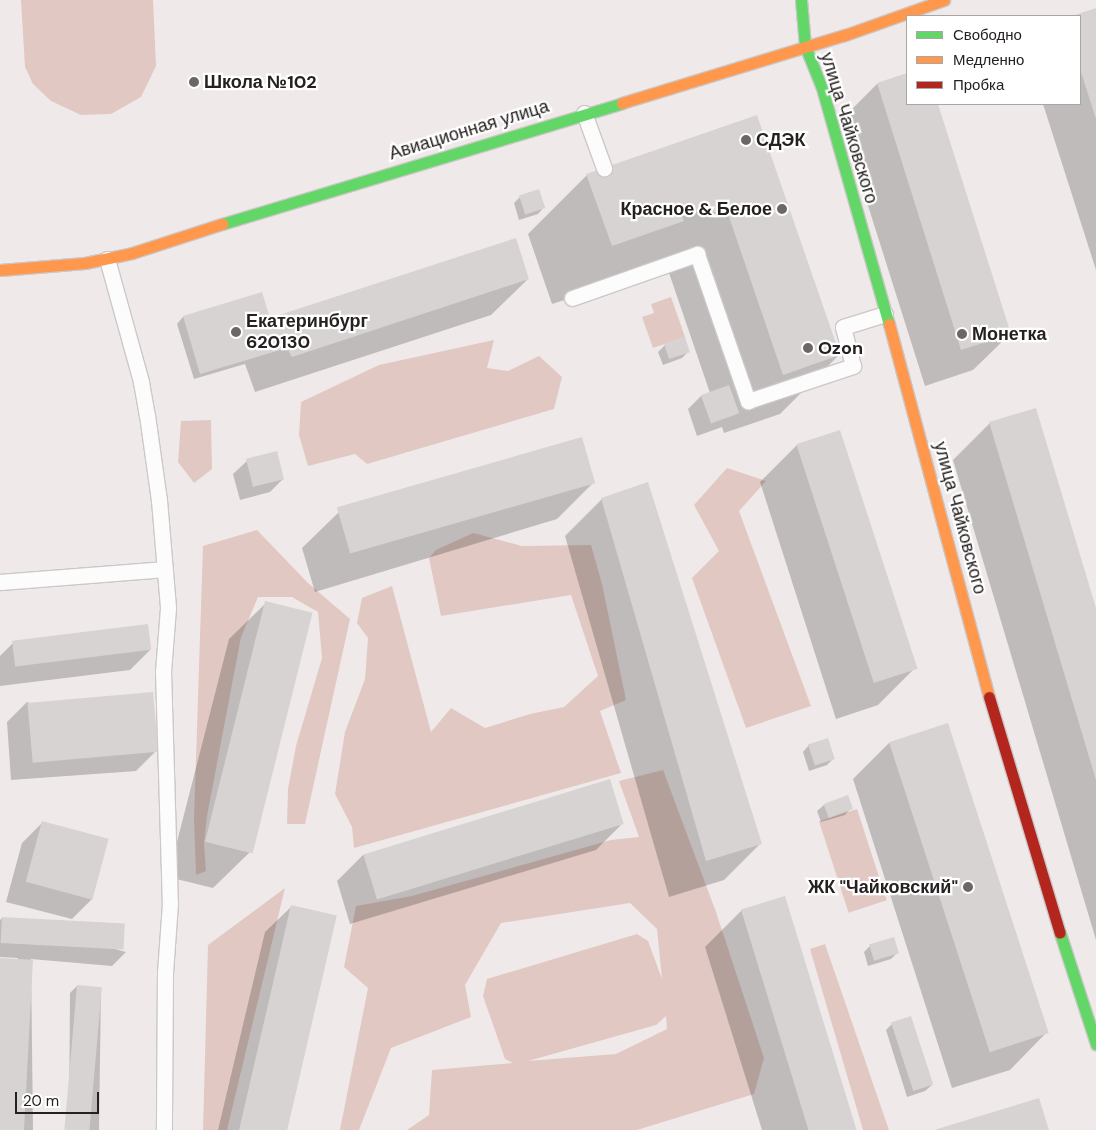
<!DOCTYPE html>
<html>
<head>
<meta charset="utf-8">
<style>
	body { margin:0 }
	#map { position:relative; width:1096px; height:1130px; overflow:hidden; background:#efeae9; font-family:"DM Sans",sans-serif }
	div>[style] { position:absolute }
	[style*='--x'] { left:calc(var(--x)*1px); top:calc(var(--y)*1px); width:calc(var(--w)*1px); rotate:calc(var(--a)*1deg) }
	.green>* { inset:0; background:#e2c8c2; transform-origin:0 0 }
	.shadow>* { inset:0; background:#0003 }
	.building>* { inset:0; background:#d7d3d2; transform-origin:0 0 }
	.roads { filter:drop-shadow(1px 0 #ccc8c7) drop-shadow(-1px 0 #ccc8c7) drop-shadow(0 1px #ccc8c7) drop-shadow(0 -1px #ccc8c7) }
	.lane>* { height:15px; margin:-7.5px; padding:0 7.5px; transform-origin:7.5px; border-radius:7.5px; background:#fdfcfc }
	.fast>* { height:11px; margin:-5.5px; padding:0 5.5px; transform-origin:5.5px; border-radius:5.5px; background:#63d668 }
	.slow>* { height:11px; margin:-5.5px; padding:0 5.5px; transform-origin:5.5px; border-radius:5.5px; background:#ff974d }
	.jam>* { height:11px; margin:-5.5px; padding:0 5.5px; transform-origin:5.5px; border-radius:5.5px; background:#b3261e }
	.dots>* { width:14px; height:14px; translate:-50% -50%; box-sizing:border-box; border:2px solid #fff; border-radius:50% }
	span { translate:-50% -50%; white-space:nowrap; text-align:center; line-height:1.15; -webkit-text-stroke:4.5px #fff; paint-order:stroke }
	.poi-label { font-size:18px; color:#252120; font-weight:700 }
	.left { translate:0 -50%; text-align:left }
	.right { translate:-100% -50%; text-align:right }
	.street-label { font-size:18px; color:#252120 }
	.legend { position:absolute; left:906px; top:15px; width:175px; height:90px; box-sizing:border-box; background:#fff; border:1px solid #a8a6a6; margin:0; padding:6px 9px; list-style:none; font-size:15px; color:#252120 }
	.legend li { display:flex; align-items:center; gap:10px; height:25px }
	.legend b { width:25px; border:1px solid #a8a6a6 }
	.scale { position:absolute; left:15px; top:1092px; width:84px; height:22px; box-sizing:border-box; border:2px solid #252120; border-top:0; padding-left:6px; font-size:15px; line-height:18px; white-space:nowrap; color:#252120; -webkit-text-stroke:4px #fff; paint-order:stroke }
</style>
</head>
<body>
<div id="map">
	<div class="green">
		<div style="clip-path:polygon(21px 0,153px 0,156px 66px,141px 97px,111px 114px,81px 115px,51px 101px,33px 84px,25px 67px)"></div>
		<div style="clip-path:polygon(671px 297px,685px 337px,653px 348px,642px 317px,654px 313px,651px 304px)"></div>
		<div style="clip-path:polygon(494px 340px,487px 368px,508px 371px,539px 356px,562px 377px,554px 409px,367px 464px,355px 454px,308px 466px,299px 435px,301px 402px,379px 365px)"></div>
		<div style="clip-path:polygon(211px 420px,212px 469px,194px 483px,178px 462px,181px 421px)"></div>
		<div style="clip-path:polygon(727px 468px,766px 481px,739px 511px,811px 706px,746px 728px,692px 578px,719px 551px,694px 505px)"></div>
		<div style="clip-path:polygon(257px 530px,308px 583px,350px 619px,305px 824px,287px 824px,288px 789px,296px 746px,322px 658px,318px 612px,292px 597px,258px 597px,241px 637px,207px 816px,204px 843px,206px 871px,196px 875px,194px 819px,203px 546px)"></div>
		<div style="clip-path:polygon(473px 533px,522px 546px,591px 545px,602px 584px,626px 700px,600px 711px,621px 773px,354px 848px,352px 827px,335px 794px,345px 732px,365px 679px,368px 638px,357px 623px,362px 598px,392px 586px,431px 732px,451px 708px,485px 728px,530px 714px,564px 707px,598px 676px,571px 595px,441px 616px,429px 558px,436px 550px)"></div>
		<div style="clip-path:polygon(evenodd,663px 770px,716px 912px,764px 1058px,754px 1094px,637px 1130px,407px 1130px,429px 1115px,432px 1070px,513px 1063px,505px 1059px,483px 996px,487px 979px,637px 934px,648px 941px,662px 979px,657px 929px,630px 903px,501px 923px,465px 985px,471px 1017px,391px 1048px,359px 1130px,340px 1130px,368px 988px,344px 967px,356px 906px,412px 896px,611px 840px,639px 837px,619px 781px,663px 770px,666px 1016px,667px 1029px,616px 1054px,528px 1061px,656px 1025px,666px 1016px)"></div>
		<div style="left:857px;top:809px;width:96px;height:40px;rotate:72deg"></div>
		<div style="clip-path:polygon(285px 888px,227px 1130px,203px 1130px,208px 945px)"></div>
		<div style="clip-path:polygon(825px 944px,889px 1130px,863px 1130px,810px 949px)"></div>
	</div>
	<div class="shadow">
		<div style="clip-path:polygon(1096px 10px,1096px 270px,1043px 104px,1080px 104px,1080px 16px,1075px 16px)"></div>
		<div style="clip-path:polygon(907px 74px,907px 104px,937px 104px,1010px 334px,973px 370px,925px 386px,841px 120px,877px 84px)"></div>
		<div style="clip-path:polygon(756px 117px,839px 355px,780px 414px,724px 433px,722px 427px,697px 436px,688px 409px,701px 396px,710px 393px,667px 267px,552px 304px,528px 234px,587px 175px)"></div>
		<div style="clip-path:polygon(520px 197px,544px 207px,538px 214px,519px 220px,514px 203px)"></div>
		<div style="clip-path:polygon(528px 279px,491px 315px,255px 392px,245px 364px,194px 379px,177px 324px,183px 317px,269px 319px)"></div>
		<div style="clip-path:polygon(665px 345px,689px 351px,682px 358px,663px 365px,658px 352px)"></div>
		<div style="clip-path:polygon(990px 423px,1096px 613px,1096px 940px,953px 460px)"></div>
		<div style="clip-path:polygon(797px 445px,914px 669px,878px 705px,836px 719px,760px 482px)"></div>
		<div style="clip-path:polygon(247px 461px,283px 479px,270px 492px,240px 500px,233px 474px)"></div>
		<div style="clip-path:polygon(594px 482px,557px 519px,315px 592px,302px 548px,339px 512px)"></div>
		<div style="clip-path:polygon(602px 499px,761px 843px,724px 880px,669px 897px,565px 536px)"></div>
		<div style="clip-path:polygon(266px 603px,311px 614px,250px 852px,213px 888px,168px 877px,229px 639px)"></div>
		<div style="clip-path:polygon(13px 643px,150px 650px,130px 670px,0 686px,0 656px)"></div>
		<div style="clip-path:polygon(27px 702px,156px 751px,136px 771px,11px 780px,7px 722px)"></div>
		<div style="clip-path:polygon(947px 724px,1046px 1033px,1010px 1070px,952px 1088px,853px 779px,889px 743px)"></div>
		<div style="clip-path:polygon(809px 745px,834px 758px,827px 765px,809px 771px,803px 752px)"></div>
		<div style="clip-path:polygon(824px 805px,851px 808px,845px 815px,821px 822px,817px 811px)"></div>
		<div style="clip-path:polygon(42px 823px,92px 899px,72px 919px,6px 902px,22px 843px)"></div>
		<div style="clip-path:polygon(622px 824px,596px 850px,350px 924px,337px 881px,363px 855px)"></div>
		<div style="clip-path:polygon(292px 906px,285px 1130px,218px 1130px,265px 932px)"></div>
		<div style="clip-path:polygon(742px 910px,856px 1130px,762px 1130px,705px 947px)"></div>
		<div style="clip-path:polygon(2px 918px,126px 952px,112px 966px,31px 959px,33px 1130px,0 1130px,0 960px,18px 960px,18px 958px,0 957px,0 920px)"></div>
		<div style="clip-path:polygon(870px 946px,898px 952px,891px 959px,868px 966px,864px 952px)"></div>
		<div style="clip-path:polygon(77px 986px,101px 988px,99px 1130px,69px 1130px,70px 993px)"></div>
		<div style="clip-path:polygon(892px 1024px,932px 1085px,925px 1091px,907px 1097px,886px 1030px)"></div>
	</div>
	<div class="building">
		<div style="clip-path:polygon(1096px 8px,1096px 119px,1080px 69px,1080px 16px,1072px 16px)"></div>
		<div style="clip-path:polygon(907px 73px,907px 104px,938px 104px,1011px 334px,961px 350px,877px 83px)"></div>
		<div style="clip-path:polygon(757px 115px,840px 355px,783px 375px,726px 208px,709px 214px,707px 207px,682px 216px,684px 221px,612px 246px,586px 174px)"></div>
		<div style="left:539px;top:189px;width:20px;height:21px;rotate:72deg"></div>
		<div style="clip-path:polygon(516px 238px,529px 279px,292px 357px,287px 348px,200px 374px,183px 316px,262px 292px,270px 318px)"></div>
		<div style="left:685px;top:337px;width:16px;height:22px;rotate:72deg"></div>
		<div style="left:729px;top:385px;width:30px;height:30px;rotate:70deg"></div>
		<div style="clip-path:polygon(1036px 408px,1096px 608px,1096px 780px,989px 422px)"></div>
		<div style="left:840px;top:430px;width:251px;height:46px;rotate:72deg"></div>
		<div style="left:582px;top:437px;width:48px;height:255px;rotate:74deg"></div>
		<div style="left:277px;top:451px;width:29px;height:32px;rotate:76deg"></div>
		<div style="clip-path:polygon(648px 482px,762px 844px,706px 861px,601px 498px)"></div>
		<div style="left:265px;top:601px;width:49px;height:248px;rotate:14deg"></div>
		<div style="left:148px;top:624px;width:26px;height:137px;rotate:83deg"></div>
		<div style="left:153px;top:692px;width:60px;height:126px;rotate:85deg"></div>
		<div style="left:948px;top:723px;width:326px;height:62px;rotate:72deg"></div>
		<div style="left:828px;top:738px;width:22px;height:21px;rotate:72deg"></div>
		<div style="left:610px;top:779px;width:47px;height:258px;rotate:73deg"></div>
		<div style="left:848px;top:795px;width:15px;height:26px;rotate:70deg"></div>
		<div style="left:42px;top:821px;width:69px;height:63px;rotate:15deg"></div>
		<div style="left:785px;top:896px;width:245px;height:46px;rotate:73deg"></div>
		<div style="left:291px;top:905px;width:47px;height:231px;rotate:13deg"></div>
		<div style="left:2px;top:917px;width:123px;height:26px;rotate:3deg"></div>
		<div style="left:894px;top:937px;width:17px;height:26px;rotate:73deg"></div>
		<div style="left:0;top:958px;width:33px;height:172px;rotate:3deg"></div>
		<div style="left:77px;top:985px;width:25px;height:145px;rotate:5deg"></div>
		<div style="left:911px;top:1016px;width:72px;height:21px;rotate:72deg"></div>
		<div style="clip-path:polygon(1039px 1098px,1049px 1130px,934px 1130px)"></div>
	</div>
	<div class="roads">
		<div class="lane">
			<div style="--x:584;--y:113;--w:59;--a:70"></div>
			<div style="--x:107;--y:259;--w:128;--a:74.5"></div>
			<div style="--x:141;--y:382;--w:34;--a:80"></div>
			<div style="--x:147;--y:415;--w:86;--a:82"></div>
			<div style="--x:159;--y:500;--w:108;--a:85.2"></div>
			<div style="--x:168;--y:608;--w:63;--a:94.5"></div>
			<div style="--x:163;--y:671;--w:232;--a:88.3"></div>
			<div style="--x:170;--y:903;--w:70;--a:94.1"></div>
			<div style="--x:165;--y:973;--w:157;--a:90.4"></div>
			<div style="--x:572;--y:298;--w:133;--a:-19.4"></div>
			<div style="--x:697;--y:254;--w:156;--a:70.9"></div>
			<div style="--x:748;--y:401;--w:111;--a:-18.4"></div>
			<div style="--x:853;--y:366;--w:40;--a:-104.4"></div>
			<div style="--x:843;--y:327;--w:44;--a:-17.2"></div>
			<div style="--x:0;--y:582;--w:165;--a:-4.5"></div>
		</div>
		<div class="fast">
			<div style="--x:801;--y:0;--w:46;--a:85"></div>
			<div style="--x:805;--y:46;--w:45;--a:68"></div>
			<div style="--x:822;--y:88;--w:245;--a:74.2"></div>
			<div style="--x:222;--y:224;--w:418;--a:-16.8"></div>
			<div style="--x:1060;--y:933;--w:117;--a:72"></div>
		</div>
		<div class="slow">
			<div style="--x:622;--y:103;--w:233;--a:-17"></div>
			<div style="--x:845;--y:35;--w:105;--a:-19.5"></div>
			<div style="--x:0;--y:270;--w:85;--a:-4.7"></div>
			<div style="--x:85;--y:263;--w:48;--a:-12"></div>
			<div style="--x:132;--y:253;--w:95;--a:-17.9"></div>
			<div style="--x:889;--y:324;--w:386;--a:75"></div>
		</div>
		<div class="jam">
			<div style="--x:989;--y:697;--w:246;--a:73.3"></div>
		</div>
	</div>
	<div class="dots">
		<div style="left:194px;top:82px;background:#6c6766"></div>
		<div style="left:746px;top:140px;background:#6c6766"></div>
		<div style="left:782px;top:209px;background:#6c6766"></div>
		<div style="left:236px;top:332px;background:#6c6766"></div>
		<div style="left:962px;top:334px;background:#6c6766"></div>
		<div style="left:808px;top:348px;background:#6c6766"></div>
		<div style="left:968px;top:887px;background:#6c6766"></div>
	</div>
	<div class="poi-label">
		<span class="left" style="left:204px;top:82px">Школа №102</span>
		<span class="left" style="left:756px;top:140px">СДЭК</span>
		<span class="right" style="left:772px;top:209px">Красное &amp; Белое</span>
		<span class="left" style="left:246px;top:332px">Екатеринбург<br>620130</span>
		<span class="left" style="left:972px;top:334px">Монетка</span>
		<span class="left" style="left:818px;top:348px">Ozon</span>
		<span class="right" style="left:958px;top:887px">ЖК "Чайковский"</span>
	</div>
	<div class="street-label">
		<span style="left:849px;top:128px;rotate:73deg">улица Чайковского</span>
		<span style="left:469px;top:130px;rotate:-17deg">Авиационная улица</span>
		<span style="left:960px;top:518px;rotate:75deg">улица Чайковского</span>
	</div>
	<ul class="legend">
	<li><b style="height:6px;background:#63d668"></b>Свободно</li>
	<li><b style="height:6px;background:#ff974d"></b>Медленно</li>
	<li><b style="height:6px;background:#b3261e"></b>Пробка</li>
	</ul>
	<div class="scale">20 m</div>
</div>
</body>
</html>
